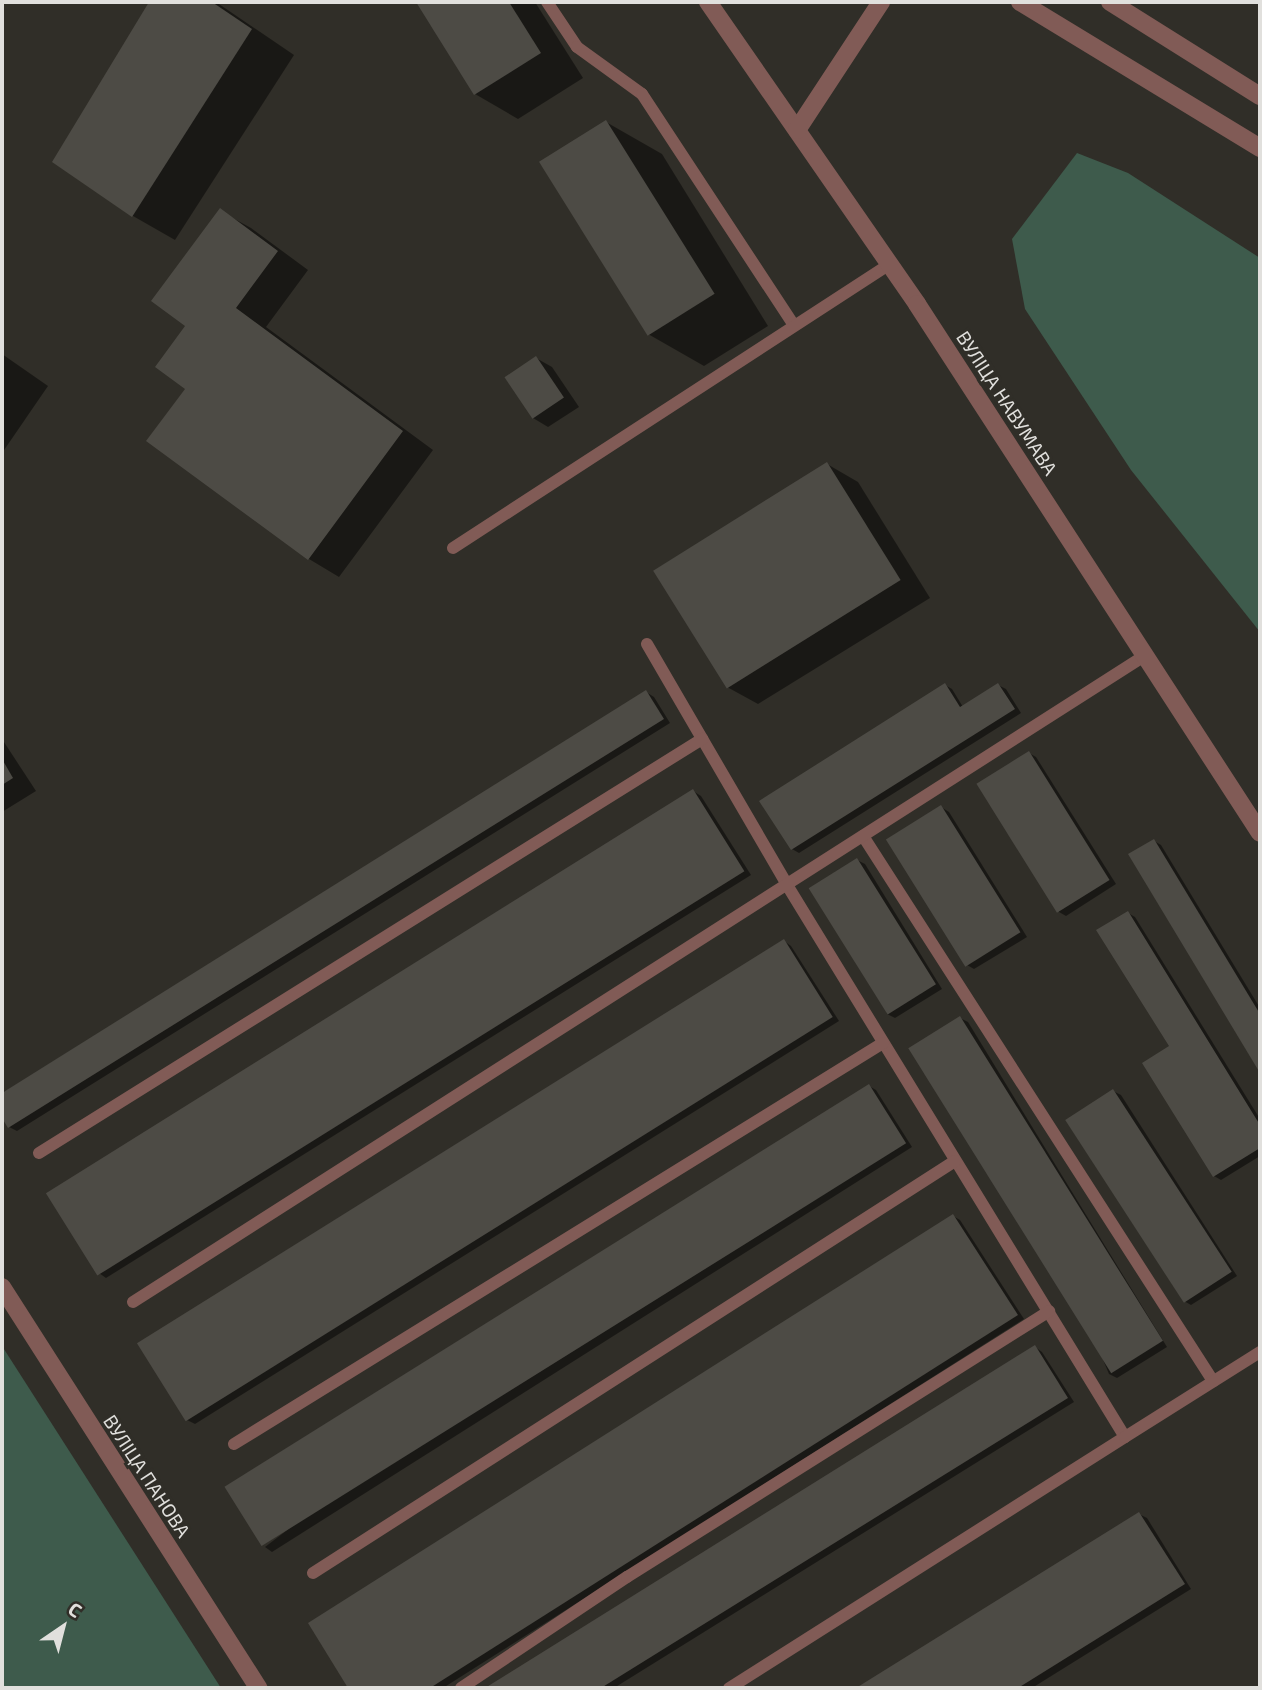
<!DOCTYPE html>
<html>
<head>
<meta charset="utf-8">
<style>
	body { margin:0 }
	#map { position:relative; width:1262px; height:1690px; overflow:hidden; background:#302e28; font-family:"Exo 2",sans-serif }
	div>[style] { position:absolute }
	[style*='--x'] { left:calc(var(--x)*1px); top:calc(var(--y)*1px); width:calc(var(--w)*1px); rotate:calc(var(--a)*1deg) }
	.green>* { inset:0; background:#3e5b4c }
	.shadow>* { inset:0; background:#0007 }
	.building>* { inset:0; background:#4d4b45; transform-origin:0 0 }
	.service>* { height:12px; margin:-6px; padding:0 6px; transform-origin:6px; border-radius:6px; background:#815b56 }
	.minor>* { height:18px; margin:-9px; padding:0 9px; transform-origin:9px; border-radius:9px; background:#815b56 }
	span { translate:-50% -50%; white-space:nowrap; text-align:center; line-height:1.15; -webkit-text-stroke:6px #302e28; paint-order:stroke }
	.street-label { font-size:19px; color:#e1e0dd }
	.frame { position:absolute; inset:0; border:4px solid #e1e0dd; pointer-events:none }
	.north { position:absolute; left:28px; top:1592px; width:70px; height:70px; -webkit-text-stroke:5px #302e28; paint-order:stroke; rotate:35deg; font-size:19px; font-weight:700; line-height:28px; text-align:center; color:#e1e0dd }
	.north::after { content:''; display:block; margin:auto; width:24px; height:32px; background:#e1e0dd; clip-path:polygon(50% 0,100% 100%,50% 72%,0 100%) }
</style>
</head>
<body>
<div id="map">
	<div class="green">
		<div style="clip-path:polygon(1077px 153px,1128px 173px,1260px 258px,1260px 632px,1131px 470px,1025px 309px,1012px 239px)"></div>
		<div style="clip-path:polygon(2px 1346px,221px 1688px,2px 1688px)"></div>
	</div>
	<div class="shadow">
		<div style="clip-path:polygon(152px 2px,216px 2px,294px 55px,175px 240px,133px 216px,54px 162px)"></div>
		<div style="clip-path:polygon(418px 2px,535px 2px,583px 78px,518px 119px,475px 94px)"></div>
		<div style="clip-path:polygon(606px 122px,662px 154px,768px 326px,704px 366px,648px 334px)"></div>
		<div style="clip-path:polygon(220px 211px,251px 228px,308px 270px,266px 327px,433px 450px,339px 577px,309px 559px,187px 388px,187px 326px)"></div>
		<div style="clip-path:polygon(2px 354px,48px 386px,2px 453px)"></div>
		<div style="clip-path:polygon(536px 358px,552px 367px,579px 407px,548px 427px,533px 418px)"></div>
		<div style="clip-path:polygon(827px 464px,858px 482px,930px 598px,758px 704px,727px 687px)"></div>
		<div style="clip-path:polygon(945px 685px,952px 689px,963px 707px,998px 685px,1006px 689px,1021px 713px,799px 853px,792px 849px)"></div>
		<div style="clip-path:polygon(646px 692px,654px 697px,670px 723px,17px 1131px,9px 1127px,2px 1115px,2px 1087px,5px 1092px)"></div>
		<div style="clip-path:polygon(2px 739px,36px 791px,2px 812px)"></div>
		<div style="clip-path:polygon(1029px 753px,1036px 757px,1116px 884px,1066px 916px,1059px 912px)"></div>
		<div style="clip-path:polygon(693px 791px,701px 796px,751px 875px,106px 1278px,99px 1273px)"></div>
		<div style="clip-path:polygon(941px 807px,949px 812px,1027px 937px,974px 969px,967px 965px,889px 840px)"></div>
		<div style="clip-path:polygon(1154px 841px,1161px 845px,1260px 1008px,1260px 1069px,1130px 855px)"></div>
		<div style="clip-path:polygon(857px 860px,865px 864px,942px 989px,895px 1018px,887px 1014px)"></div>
		<div style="clip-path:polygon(1128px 913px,1135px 917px,1260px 1119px,1260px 1156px,1221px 1180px,1214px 1176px)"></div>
		<div style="clip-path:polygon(784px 941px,791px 946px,839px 1021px,195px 1424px,187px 1420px)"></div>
		<div style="clip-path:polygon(960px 1018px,968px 1022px,1167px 1347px,1117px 1378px,1109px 1374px)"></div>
		<div style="clip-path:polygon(869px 1086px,876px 1090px,912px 1147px,272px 1552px,265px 1547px)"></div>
		<div style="clip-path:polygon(1113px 1091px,1121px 1095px,1237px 1276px,1191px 1305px,1184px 1301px,1068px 1120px)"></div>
		<div style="clip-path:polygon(953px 1216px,960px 1220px,1024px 1319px,443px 1688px,350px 1688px,310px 1624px)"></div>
		<div style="clip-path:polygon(1035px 1347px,1042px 1352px,1074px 1402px,614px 1688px,488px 1688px)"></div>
		<div style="clip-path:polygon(1139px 1514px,1147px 1518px,1191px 1589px,1032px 1688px,860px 1688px)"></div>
	</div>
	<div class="building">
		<div style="clip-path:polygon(149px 2px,212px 2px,252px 29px,132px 217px,52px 162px)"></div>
		<div style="clip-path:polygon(416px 2px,509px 2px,541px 53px,474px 95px)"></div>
		<div style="left:606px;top:120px;width:205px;height:79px;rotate:58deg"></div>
		<div style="clip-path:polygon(220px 208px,278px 251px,236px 308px,403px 431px,308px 560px,146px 441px,185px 389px,155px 367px,185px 326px,151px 301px)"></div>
		<div style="left:536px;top:356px;width:50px;height:38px;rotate:56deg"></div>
		<div style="left:827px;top:462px;width:139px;height:205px;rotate:58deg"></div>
		<div style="clip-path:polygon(945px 683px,960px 707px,998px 683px,1015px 709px,791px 850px,759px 801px)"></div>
		<div style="clip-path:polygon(646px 690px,664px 719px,8px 1128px,2px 1118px,2px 1093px)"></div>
		<div style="left:1029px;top:751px;width:152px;height:62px;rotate:58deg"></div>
		<div style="clip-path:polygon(2px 759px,13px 778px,2px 785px)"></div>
		<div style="left:693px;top:789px;width:97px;height:763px;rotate:58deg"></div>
		<div style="left:941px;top:805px;width:150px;height:65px;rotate:58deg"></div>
		<div style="clip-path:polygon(1154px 839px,1260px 1014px,1260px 1073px,1128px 854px)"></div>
		<div style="left:857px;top:858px;width:149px;height:57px;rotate:58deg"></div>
		<div style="clip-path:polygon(1128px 911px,1260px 1125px,1260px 1148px,1213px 1177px,1142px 1063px,1169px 1046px,1096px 930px)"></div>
		<div style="left:784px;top:939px;width:92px;height:763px;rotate:58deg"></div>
		<div style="left:960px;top:1016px;width:383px;height:61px;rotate:58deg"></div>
		<div style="left:869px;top:1084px;width:70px;height:760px;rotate:58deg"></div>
		<div style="left:1113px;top:1089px;width:218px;height:57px;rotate:57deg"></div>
		<div style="clip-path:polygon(953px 1214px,1018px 1315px,430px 1688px,348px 1688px,308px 1623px)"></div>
		<div style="clip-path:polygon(1035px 1345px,1068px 1398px,601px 1688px,485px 1688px)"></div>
		<div style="clip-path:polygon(1139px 1512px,1185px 1584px,1018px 1688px,856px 1688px)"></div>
	</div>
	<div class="service">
		<div style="--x:547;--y:2;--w:54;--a:56.3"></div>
		<div style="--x:577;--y:47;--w:80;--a:35.9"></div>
		<div style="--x:642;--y:94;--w:277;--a:56.7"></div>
		<div style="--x:453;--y:548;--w:521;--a:-33.02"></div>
		<div style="--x:647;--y:644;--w:279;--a:59.8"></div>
		<div style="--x:787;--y:885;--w:647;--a:58.52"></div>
		<div style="--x:1125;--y:1437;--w:469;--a:147.6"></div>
		<div style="--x:863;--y:836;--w:648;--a:57.29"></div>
		<div style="--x:39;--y:1153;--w:782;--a:-31.98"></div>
		<div style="--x:133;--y:1302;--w:1202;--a:-32.57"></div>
		<div style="--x:1125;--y:1437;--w:160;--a:-32.2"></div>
		<div style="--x:234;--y:1444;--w:763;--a:-31.71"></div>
		<div style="--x:313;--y:1573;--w:763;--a:-32.69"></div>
		<div style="--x:461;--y:1688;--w:200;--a:-33.8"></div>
		<div style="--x:627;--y:1577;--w:499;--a:-32.2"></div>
	</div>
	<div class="minor">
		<div style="--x:708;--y:2;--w:367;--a:55.3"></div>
		<div style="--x:917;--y:304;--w:630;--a:57.04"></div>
		<div style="--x:1020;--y:2;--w:281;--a:31.3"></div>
		<div style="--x:1110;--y:2;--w:177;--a:32.1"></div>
		<div style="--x:797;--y:130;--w:153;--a:-56.7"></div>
		<div style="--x:2;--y:1287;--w:476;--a:57.4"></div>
	</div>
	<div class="street-label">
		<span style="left:1007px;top:403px;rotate:57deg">ВУЛІЦА НАВУМАВА</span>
		<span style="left:147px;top:1476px;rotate:57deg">ВУЛІЦА ПАНОВА</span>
	</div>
	<div class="frame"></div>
	<div class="north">С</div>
</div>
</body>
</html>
